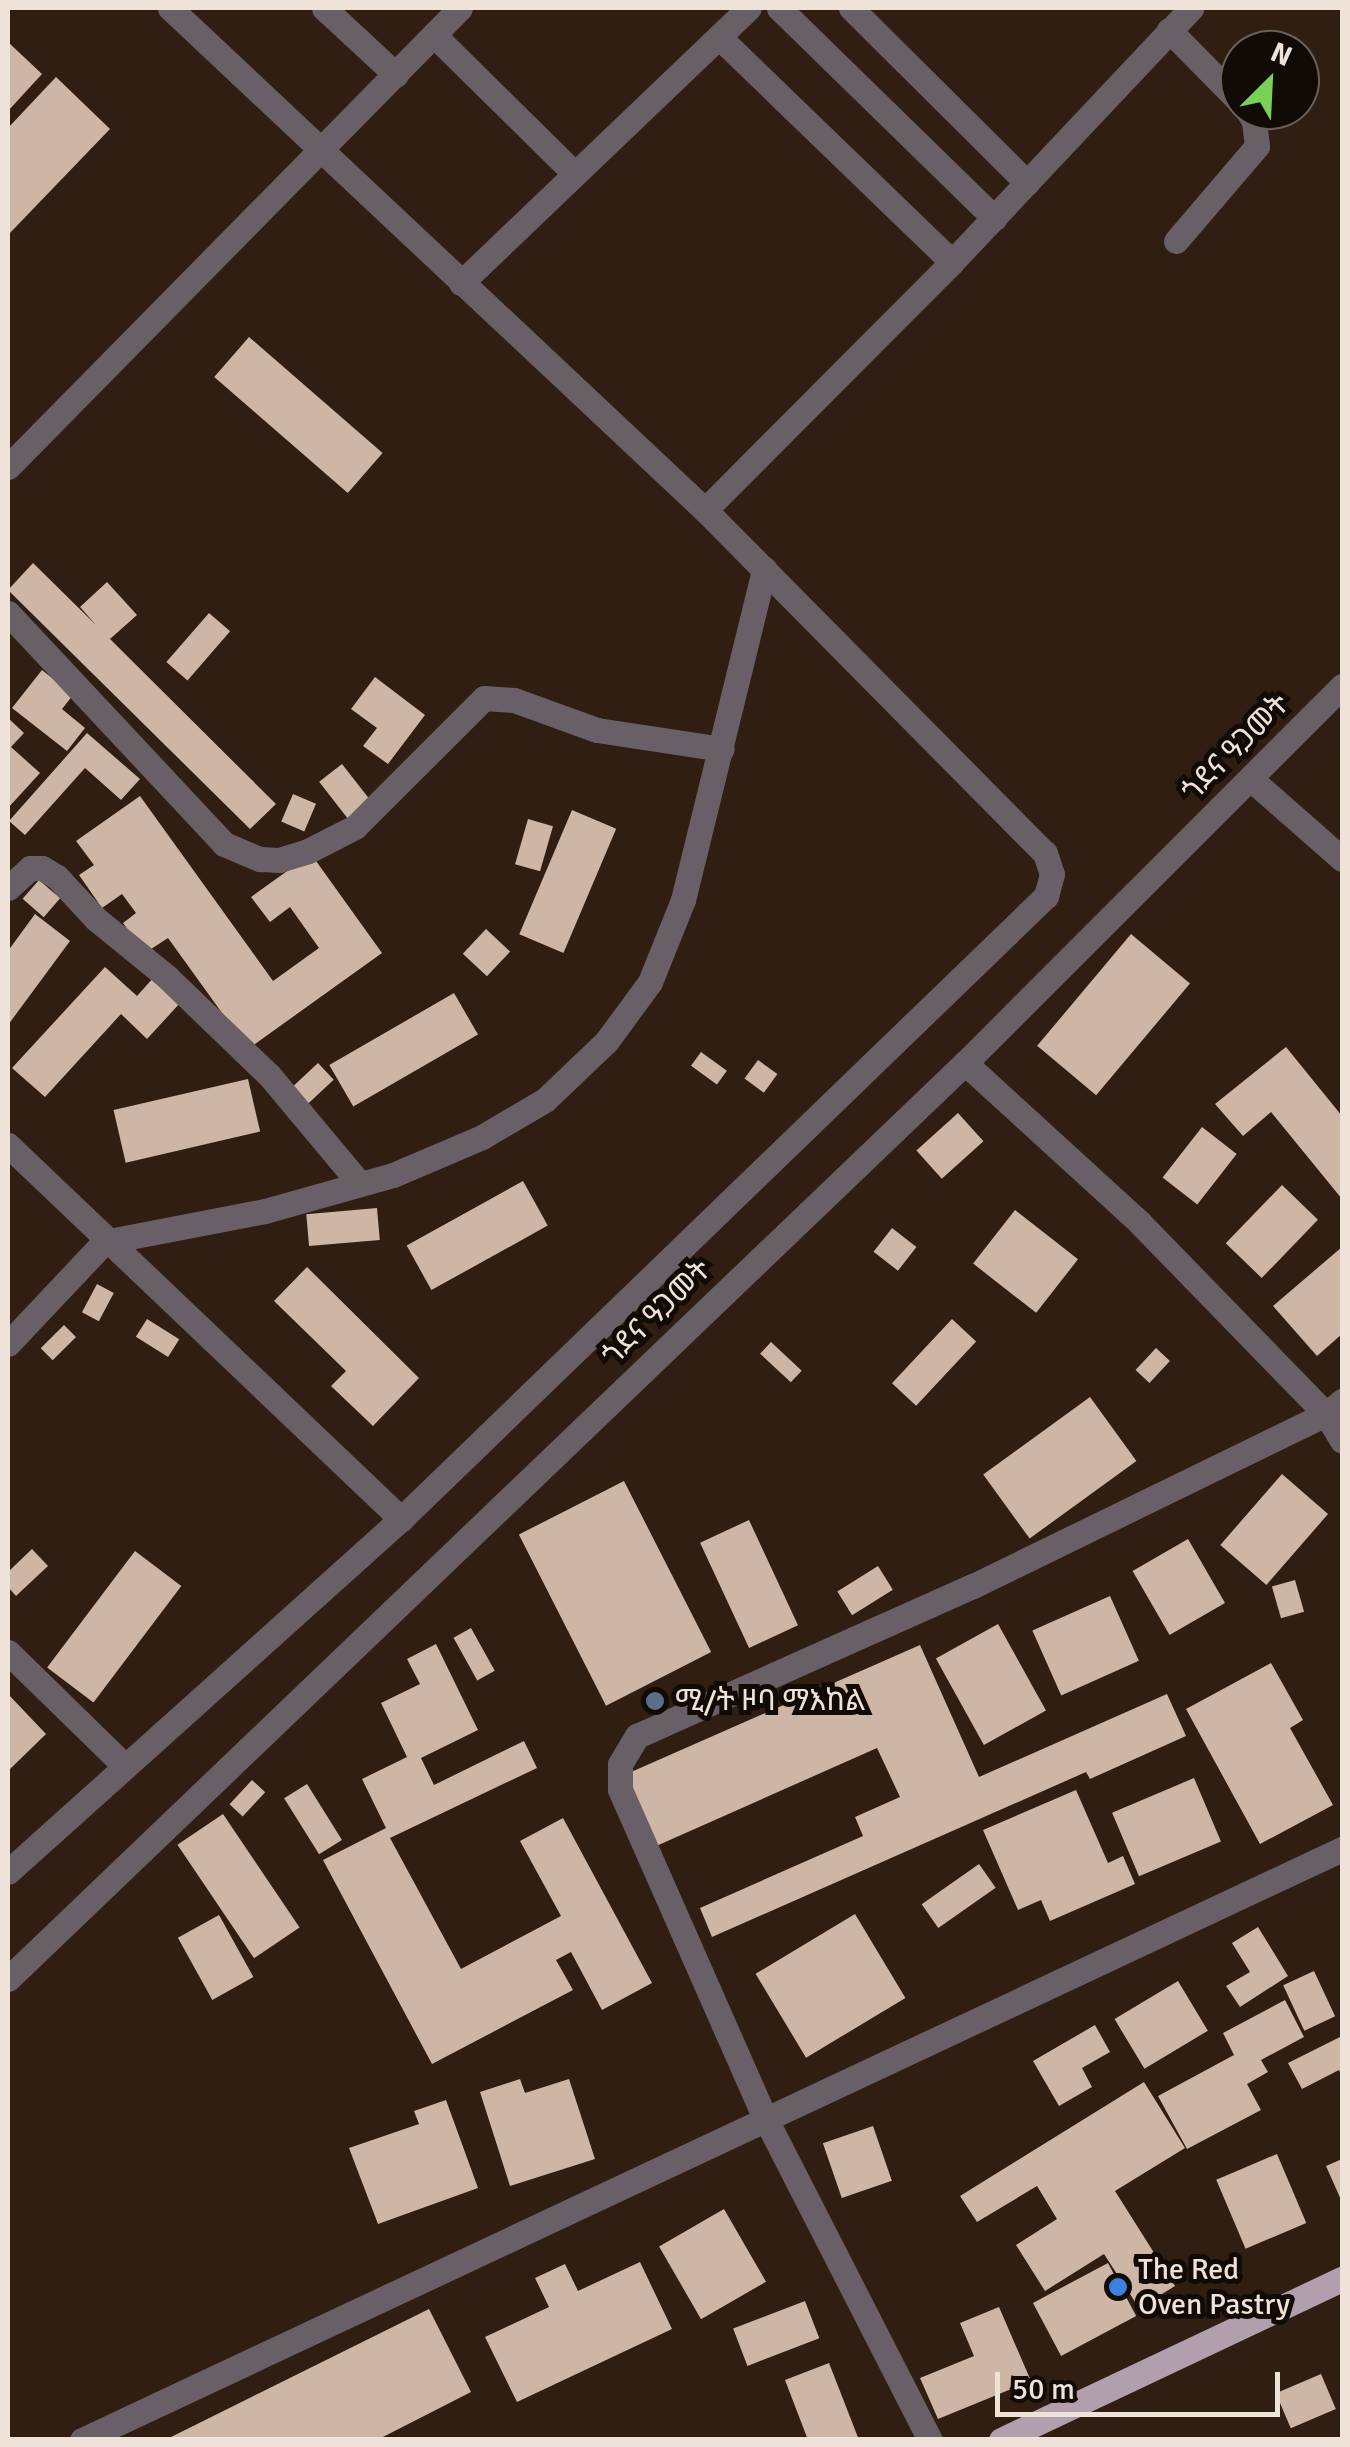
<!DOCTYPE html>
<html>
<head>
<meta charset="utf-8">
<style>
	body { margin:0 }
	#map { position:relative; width:1350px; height:2447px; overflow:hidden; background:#2f1e11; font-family:Signika,"Noto Sans Ethiopic",sans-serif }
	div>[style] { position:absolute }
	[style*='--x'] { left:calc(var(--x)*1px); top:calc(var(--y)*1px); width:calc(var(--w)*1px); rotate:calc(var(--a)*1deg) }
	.building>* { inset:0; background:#cdb6a6; transform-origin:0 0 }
	.minor>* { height:25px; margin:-12.5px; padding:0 12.5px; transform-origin:12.5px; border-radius:12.5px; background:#696067 }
	.major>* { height:25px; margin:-12.5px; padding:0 12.5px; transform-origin:12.5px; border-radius:12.5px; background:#b29fad }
	.dots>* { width:28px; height:28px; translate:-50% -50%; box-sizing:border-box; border:5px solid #110a05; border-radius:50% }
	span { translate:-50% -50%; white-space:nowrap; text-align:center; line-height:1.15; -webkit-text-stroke:10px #110a05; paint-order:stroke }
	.street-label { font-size:30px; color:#eee2d9 }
	.poi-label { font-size:30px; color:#eee2d9 }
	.left { translate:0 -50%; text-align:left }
	.frame { position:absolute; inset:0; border:10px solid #eee2d9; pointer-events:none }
	.north { position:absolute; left:1220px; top:30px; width:100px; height:100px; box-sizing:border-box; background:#110a05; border:2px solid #69605a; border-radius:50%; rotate:24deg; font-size:28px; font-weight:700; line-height:40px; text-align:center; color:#eee2d9 }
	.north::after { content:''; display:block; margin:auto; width:35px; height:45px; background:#79d158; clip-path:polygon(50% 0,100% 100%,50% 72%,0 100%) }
	.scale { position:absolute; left:995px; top:2372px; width:285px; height:45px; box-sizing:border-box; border:5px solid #eee2d9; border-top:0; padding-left:12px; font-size:30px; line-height:35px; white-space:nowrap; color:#eee2d9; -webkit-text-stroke:8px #110a05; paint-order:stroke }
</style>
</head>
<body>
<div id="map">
	<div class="building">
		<div style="clip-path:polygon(8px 42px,42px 74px,8px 111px)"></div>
		<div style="clip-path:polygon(56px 77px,110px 129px,8px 235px,8px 128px)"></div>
		<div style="left:249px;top:337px;width:177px;height:53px;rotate:41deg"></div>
		<div style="clip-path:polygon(33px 563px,96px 625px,80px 607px,107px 582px,137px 615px,110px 639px,276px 804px,250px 829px,8px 590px)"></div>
		<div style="left:209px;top:613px;width:28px;height:65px;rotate:41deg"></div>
		<div style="clip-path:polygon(42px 670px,73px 695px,62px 709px,85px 728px,67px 751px,12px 708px)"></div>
		<div style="clip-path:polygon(375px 677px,425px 715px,388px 764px,363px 746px,377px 728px,351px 709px)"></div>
		<div style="clip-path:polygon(8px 718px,24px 733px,11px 747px,40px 773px,8px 808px)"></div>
		<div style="clip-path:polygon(87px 733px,140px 779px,121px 800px,85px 768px,25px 835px,9px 821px)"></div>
		<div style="left:342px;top:764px;width:47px;height:29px;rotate:52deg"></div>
		<div style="left:293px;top:794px;width:25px;height:30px;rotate:23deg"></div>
		<div style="clip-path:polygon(140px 796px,273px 981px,319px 948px,290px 907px,270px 922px,251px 897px,311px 854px,382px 953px,248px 1049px,168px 938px,145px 953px,123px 923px,136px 913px,122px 894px,102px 908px,79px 875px,94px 865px,76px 841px)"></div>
		<div style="left:572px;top:810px;width:48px;height:135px;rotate:23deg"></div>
		<div style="left:528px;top:819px;width:26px;height:47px;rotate:16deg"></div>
		<div style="left:39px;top:880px;width:28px;height:25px;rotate:41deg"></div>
		<div style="clip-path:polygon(35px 914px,70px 941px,8px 1025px,8px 951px)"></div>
		<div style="left:486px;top:929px;width:33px;height:34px;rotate:43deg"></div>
		<div style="left:1131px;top:934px;width:77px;height:146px;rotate:40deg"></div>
		<div style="clip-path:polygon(105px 967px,137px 996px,154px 977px,181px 1002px,147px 1039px,121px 1014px,45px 1097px,12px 1068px)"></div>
		<div style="left:454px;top:993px;width:48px;height:144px;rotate:60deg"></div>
		<div style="clip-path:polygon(1286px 1047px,1342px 1116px,1342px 1199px,1271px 1112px,1243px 1136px,1215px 1104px)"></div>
		<div style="left:701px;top:1052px;width:32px;height:17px;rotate:36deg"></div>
		<div style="left:758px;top:1060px;width:24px;height:23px;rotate:36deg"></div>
		<div style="left:318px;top:1063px;width:23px;height:37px;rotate:47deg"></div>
		<div style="left:248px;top:1079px;width:54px;height:138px;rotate:77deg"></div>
		<div style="left:958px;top:1113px;width:38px;height:56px;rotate:48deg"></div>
		<div style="left:1202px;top:1127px;width:44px;height:64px;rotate:38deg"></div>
		<div style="left:523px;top:1181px;width:51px;height:133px;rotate:61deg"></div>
		<div style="left:1282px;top:1185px;width:50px;height:81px;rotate:44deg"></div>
		<div style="left:377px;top:1208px;width:32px;height:71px;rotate:85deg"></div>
		<div style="left:1015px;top:1210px;width:80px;height:68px;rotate:38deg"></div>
		<div style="left:892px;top:1228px;width:31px;height:30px;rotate:38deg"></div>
		<div style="clip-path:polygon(1342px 1247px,1342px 1334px,1317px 1356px,1273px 1306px)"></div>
		<div style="clip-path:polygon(307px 1267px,419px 1378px,373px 1426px,331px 1386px,346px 1371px,274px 1301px)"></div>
		<div style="left:97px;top:1284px;width:19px;height:32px;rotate:28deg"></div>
		<div style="left:147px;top:1319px;width:38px;height:21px;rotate:32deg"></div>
		<div style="left:952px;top:1319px;width:33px;height:88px;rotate:43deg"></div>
		<div style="left:64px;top:1325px;width:17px;height:33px;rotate:45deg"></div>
		<div style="left:771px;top:1342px;width:42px;height:16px;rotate:43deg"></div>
		<div style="left:1156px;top:1348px;width:19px;height:30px;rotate:43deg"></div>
		<div style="left:1090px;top:1397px;width:79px;height:132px;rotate:54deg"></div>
		<div style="left:1282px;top:1474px;width:61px;height:94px;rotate:41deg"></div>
		<div style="left:624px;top:1481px;width:192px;height:118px;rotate:63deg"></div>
		<div style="left:749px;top:1520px;width:116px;height:54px;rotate:65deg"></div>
		<div style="left:1188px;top:1539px;width:74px;height:64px;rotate:60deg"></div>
		<div style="clip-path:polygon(32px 1549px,48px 1566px,16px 1596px,8px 1587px,8px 1572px)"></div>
		<div style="left:135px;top:1551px;width:58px;height:146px;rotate:37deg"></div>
		<div style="left:878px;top:1566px;width:28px;height:48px;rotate:58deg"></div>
		<div style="left:1295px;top:1580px;width:33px;height:24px;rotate:74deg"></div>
		<div style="left:1110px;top:1596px;width:71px;height:85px;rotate:66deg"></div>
		<div style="left:998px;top:1624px;width:99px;height:71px;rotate:61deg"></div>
		<div style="left:471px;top:1628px;width:49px;height:20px;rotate:61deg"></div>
		<div style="clip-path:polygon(436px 1644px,478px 1730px,421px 1758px,434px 1785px,524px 1741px,537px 1768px,390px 1838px,461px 1969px,561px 1916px,520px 1841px,563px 1818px,652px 1983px,602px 2010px,571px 1952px,556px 1960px,573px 1990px,432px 2064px,323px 1860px,386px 1828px,362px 1779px,407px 1757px,381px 1703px,420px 1684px,407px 1659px)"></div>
		<div style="clip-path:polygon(920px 1645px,979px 1777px,1167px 1694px,1186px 1736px,1090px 1779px,1086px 1772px,712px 1937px,700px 1908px,863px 1836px,855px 1817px,900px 1797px,877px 1748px,654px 1847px,622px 1776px)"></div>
		<div style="clip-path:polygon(1271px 1663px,1303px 1720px,1290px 1728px,1333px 1805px,1260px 1844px,1186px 1709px)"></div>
		<div style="clip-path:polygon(8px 1694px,46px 1734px,8px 1771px)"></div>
		<div style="left:1194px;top:1778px;width:69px;height:89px;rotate:67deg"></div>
		<div style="left:252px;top:1780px;width:18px;height:33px;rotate:43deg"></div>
		<div style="left:307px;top:1784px;width:66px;height:27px;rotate:58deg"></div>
		<div style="clip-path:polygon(1076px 1790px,1108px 1863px,1123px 1856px,1135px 1884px,1050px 1921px,1041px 1900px,1018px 1910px,983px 1830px)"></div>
		<div style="left:223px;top:1814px;width:137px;height:55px;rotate:56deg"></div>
		<div style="left:979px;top:1864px;width:29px;height:70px;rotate:55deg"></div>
		<div style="left:855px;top:1914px;width:98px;height:116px;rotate:59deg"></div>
		<div style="left:219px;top:1915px;width:71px;height:47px;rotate:61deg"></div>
		<div style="clip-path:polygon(1258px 1927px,1288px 1976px,1240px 2007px,1226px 1986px,1250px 1972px,1232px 1943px)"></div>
		<div style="left:1314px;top:1971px;width:50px;height:34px;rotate:65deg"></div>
		<div style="left:1178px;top:1981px;width:58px;height:74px;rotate:59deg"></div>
		<div style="clip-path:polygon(1285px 2000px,1304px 2037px,1261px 2060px,1268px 2072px,1247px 2084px,1261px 2110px,1187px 2149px,1158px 2096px,1234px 2055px,1223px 2033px)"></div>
		<div style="clip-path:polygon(1095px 2025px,1110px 2052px,1082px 2068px,1092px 2087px,1059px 2106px,1033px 2061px)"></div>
		<div style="clip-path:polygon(1342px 2036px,1342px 2077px,1339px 2070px,1302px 2089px,1288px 2063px)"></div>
		<div style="clip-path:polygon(520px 2079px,525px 2093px,569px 2079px,595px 2159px,510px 2186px,480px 2092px)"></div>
		<div style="clip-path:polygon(1144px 2082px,1185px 2148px,1115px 2191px,1175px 2286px,1139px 2308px,1104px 2254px,1045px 2291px,1016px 2245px,1057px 2219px,1037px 2186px,977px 2222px,960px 2196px)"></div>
		<div style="clip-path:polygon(446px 2100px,478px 2188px,378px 2224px,349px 2148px,419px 2124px,414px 2111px)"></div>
		<div style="left:873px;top:2126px;width:58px;height:53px;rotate:71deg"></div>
		<div style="left:1277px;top:2154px;width:75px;height:66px;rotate:67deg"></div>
		<div style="clip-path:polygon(1342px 2159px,1342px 2202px,1326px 2166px)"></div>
		<div style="left:724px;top:2209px;width:84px;height:75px;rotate:60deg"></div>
		<div style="clip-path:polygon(640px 2262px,672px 2329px,517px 2402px,485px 2337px,549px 2307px,535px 2278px,565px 2264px,578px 2291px)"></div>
		<div style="left:1108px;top:2263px;width:60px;height:85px;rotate:62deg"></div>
		<div style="left:805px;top:2301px;width:40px;height:77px;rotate:69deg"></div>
		<div style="clip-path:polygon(999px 2307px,1031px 2381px,938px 2419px,920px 2378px,974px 2356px,960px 2323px)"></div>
		<div style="clip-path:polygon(429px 2309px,471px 2392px,377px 2440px,165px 2440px)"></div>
		<div style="clip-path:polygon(829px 2363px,859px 2440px,808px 2440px,785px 2380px)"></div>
		<div style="left:1321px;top:2374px;width:38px;height:49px;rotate:67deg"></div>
	</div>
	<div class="minor">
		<div style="--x:170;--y:8;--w:734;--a:43.18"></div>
		<div style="--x:705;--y:510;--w:483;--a:45.3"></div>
		<div style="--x:1045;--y:853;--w:22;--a:72"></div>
		<div style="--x:1052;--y:874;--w:23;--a:105"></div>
		<div style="--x:1046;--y:896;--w:897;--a:135.99"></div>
		<div style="--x:324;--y:8;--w:98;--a:42.9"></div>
		<div style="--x:779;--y:8;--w:301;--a:44.3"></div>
		<div style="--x:851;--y:8;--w:248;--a:44.8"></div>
		<div style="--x:1169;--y:30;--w:101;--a:45.4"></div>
		<div style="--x:434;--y:35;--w:198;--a:44.6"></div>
		<div style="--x:719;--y:37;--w:324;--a:44"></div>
		<div style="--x:1176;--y:241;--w:125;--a:-49.5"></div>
		<div style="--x:1257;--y:146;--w:25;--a:-97"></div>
		<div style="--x:1254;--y:121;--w:13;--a:-122"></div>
		<div style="--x:461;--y:283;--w:398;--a:-43.7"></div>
		<div style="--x:8;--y:467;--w:644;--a:-45.44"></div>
		<div style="--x:705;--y:510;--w:350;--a:-45.1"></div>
		<div style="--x:952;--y:262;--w:349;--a:-46.7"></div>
		<div style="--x:8;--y:613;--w:316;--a:46.9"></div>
		<div style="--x:224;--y:844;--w:39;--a:23"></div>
		<div style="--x:260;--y:859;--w:19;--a:3"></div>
		<div style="--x:279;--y:860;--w:30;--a:-17"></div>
		<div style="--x:308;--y:851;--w:53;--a:-27.1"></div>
		<div style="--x:355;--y:827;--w:182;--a:-45"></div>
		<div style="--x:484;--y:698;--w:30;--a:4"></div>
		<div style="--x:514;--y:700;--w:88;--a:19.9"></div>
		<div style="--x:597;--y:730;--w:126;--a:8.6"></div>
		<div style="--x:1252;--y:780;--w:120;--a:41.3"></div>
		<div style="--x:8;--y:888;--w:30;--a:-42"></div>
		<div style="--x:30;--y:868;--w:12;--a:0"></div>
		<div style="--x:42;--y:868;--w:17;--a:31"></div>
		<div style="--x:57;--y:877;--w:57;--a:47.1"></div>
		<div style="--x:96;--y:919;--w:92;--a:39.2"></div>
		<div style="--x:167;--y:977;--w:141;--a:43.9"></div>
		<div style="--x:269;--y:1075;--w:142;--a:50.1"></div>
		<div style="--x:965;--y:1063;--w:236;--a:42.4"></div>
		<div style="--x:1139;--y:1222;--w:268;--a:45.8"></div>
		<div style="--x:1326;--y:1414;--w:31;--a:59"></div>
		<div style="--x:8;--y:1145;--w:543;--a:43.58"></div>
		<div style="--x:401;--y:1519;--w:528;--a:138.07"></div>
		<div style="--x:8;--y:1344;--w:140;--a:-46.7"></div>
		<div style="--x:104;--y:1242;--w:164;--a:-10.9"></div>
		<div style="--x:265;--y:1211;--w:133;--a:-15.7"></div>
		<div style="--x:393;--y:1175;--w:97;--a:-23.1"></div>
		<div style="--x:482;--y:1137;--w:73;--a:-30.4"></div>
		<div style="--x:545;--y:1100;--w:84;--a:-43.6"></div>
		<div style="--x:606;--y:1042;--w:74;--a:-53.7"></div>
		<div style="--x:650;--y:982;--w:88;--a:-68.1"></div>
		<div style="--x:683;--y:900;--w:341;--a:-76.2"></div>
		<div style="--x:8;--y:1652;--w:163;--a:44.3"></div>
		<div style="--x:8;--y:1979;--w:1325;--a:-43.75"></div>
		<div style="--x:965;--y:1063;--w:533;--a:-45"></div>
		<div style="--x:82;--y:2440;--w:1392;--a:-25.13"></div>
		<div style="--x:930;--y:2440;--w:364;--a:-117.1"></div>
		<div style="--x:764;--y:2116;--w:357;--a:-113.8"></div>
		<div style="--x:620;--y:1789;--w:25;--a:-90"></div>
		<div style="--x:620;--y:1764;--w:33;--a:-59"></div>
		<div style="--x:637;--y:1736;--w:368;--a:-24.1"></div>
		<div style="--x:973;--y:1586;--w:393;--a:-26"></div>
		<div style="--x:1326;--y:1414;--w:21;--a:-39"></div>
	</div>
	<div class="major">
		<div style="--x:1001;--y:2440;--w:377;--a:-25.3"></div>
	</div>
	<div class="dots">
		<div style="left:655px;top:1701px;background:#5c6f8a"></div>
		<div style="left:1118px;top:2287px;background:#3f7fe0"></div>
	</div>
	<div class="street-label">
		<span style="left:1236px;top:748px;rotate:-45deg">ጎደና ዓጋመት</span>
		<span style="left:657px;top:1313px;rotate:-44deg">ጎደና ዓጋመት</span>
	</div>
	<div class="poi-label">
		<span class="left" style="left:675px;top:1701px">ሚ/ት ዞባ ማእከል</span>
		<span class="left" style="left:1138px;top:2287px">The Red<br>Oven Pastry</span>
	</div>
	<div class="frame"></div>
	<div class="north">N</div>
	<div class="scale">50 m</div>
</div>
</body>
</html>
